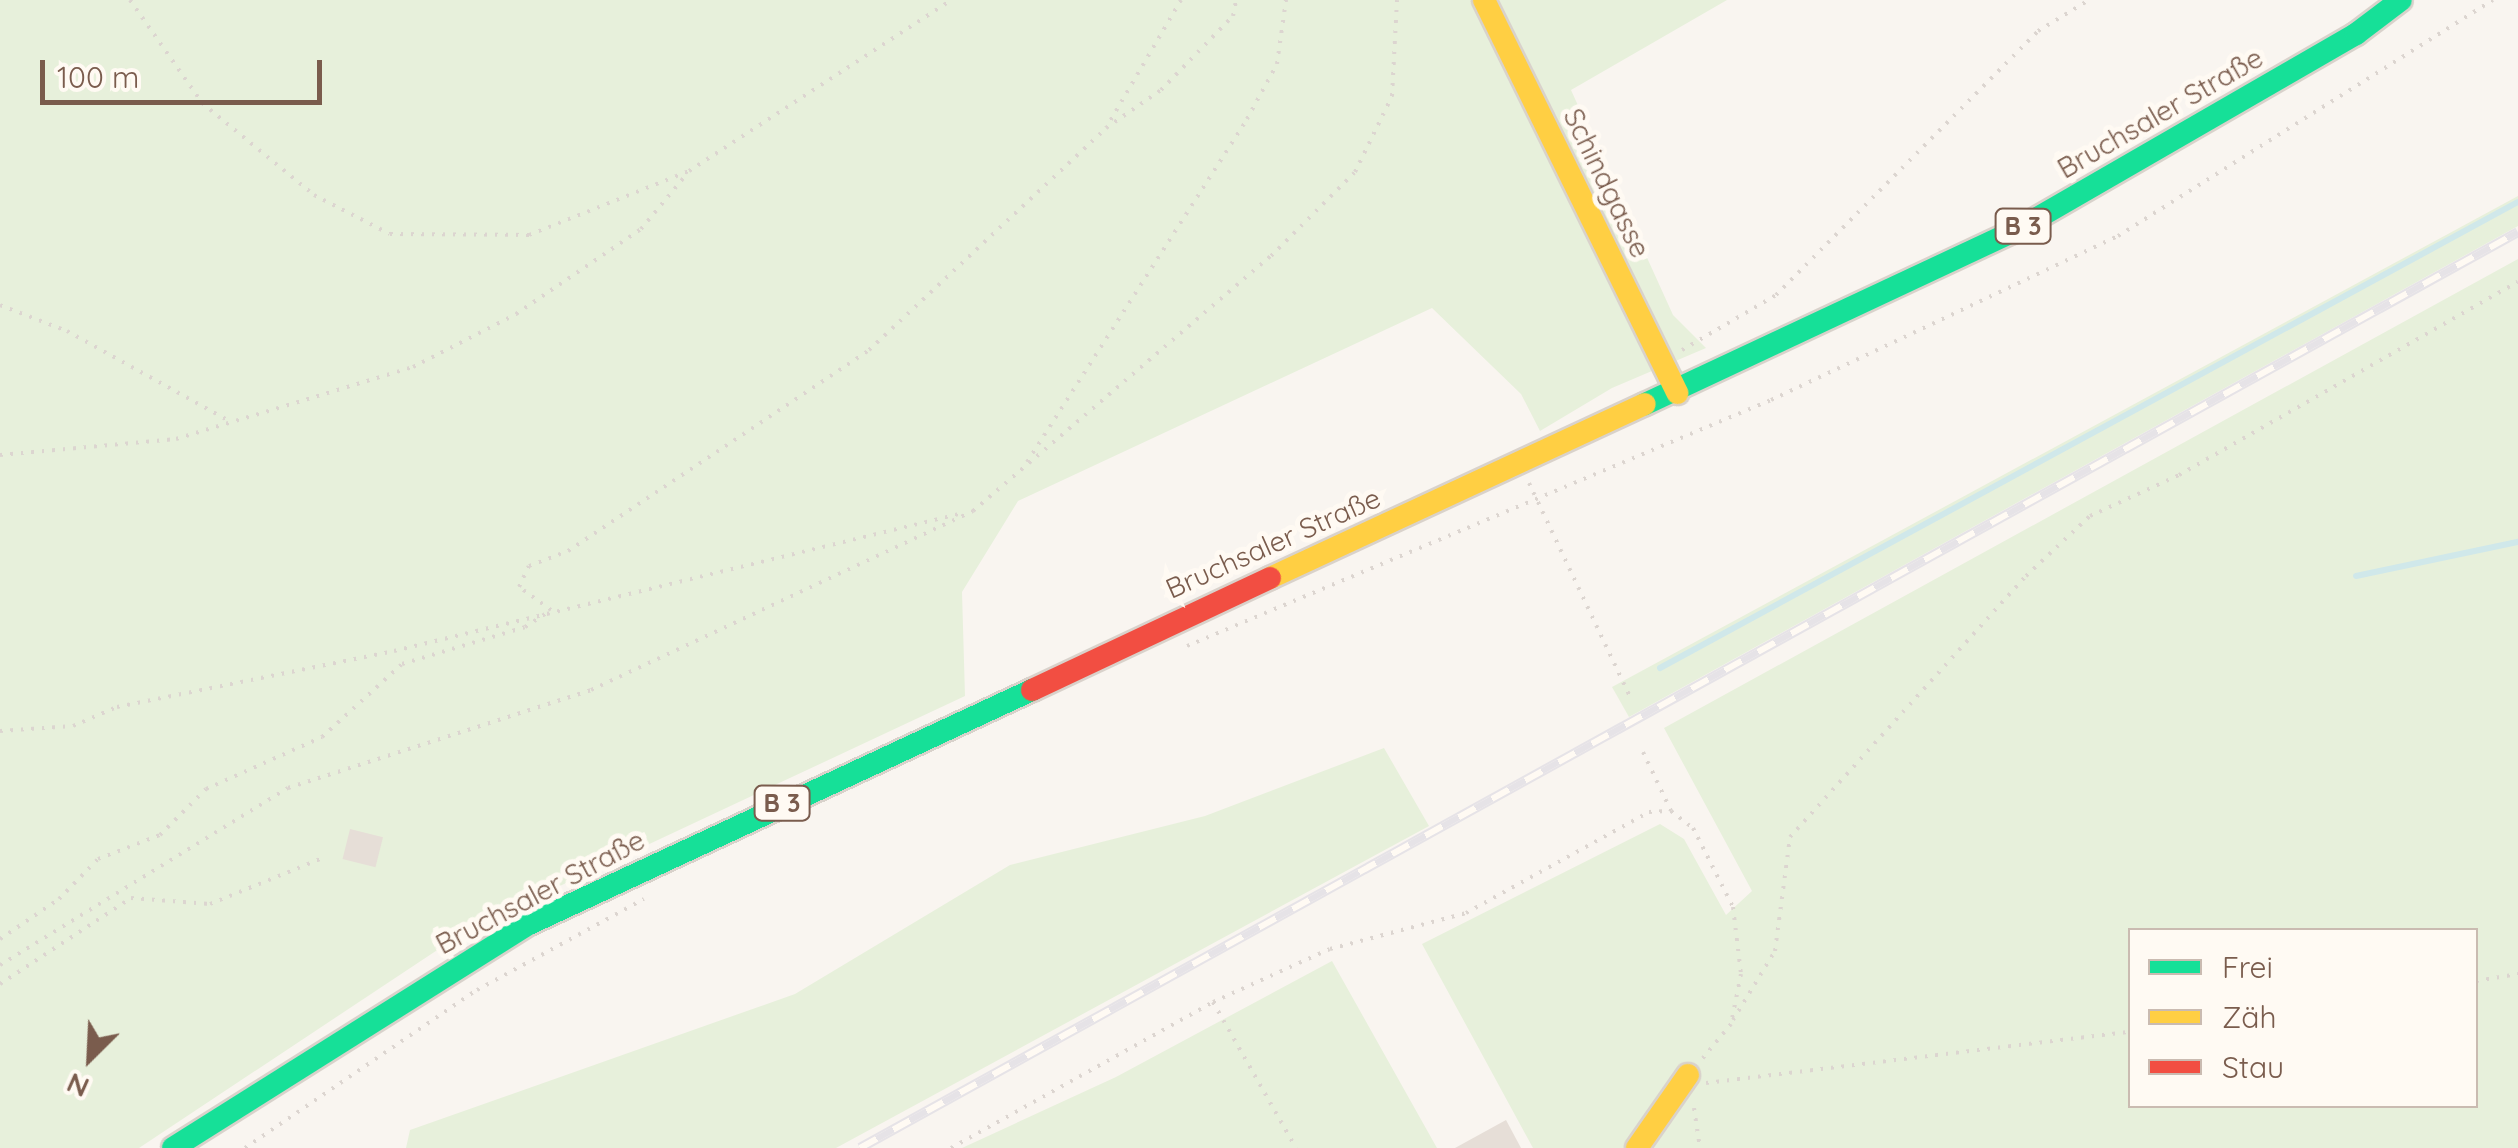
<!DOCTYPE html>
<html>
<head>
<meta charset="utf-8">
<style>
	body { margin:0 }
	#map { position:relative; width:2518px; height:1148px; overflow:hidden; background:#f9f5f0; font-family:Quicksand,sans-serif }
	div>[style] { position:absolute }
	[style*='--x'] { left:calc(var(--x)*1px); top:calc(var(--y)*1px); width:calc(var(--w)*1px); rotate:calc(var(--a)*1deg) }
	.green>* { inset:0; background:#e7f0db }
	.stream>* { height:6px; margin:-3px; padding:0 3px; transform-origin:3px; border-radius:3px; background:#d0e8ea }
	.building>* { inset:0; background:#e6ded7; transform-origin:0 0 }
	.path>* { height:4px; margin-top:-2px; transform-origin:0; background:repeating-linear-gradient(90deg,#dcd5d0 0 2.5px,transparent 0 10.5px) }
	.roads { filter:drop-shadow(2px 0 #d9d2cb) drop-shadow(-2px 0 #d9d2cb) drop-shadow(0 2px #d9d2cb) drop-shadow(0 -2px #d9d2cb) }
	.fast>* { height:22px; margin:-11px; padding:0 11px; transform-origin:11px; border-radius:11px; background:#16e098 }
	.slow>* { height:22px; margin:-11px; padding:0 11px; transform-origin:11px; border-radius:11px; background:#ffcf43 }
	.jam>* { height:22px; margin:-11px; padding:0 11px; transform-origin:11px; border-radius:11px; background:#f24e42 }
	.rail>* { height:10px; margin-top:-5px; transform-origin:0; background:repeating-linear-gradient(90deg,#fffaf3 0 19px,#e6e3e7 0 38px); box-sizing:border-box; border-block:2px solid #e6e3e7 }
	span { translate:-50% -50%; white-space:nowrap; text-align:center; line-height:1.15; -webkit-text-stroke:10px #fffaf3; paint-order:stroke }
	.shield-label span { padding:2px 8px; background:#fffaf3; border:2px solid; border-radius:8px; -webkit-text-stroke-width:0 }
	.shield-label { font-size:25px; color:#7a5c4d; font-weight:700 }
	.street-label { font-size:28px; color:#7a5c4d }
	.legend { position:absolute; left:2128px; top:928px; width:350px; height:180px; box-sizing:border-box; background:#fffaf3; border:2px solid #cabbb1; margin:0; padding:12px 18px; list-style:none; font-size:30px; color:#7a5c4d }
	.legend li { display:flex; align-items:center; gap:20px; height:50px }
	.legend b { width:50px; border:2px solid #cabbb1 }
	.north { position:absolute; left:40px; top:1008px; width:100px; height:100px; -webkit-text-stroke:8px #fffaf3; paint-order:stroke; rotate:204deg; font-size:28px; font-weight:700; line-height:40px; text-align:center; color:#7a5c4d }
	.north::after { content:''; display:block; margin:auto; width:35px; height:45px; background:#7a5c4d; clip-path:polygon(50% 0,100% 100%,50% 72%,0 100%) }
	.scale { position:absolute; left:40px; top:60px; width:282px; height:45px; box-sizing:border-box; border:5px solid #7a5c4d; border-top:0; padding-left:12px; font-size:30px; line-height:35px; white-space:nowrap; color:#7a5c4d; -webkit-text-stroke:8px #fffaf3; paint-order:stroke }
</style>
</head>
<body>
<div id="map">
	<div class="green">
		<div style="clip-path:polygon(0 0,1727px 0,1571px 90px,1673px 315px,1706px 348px,1612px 388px,1540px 431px,1521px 394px,1432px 308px,1018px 501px,962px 592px,965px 696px,472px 927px,139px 1148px,0 1148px)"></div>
		<div style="clip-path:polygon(2518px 196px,2518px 226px,1629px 717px,1612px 687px)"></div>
		<div style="clip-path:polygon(evenodd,2518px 259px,2518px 1148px,1533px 1148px,1422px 944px,1660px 824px,1684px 839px,1726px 915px,1752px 891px,1664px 728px,2518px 259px,2130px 930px,2476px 930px,2476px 1106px,2130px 1106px,2130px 930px)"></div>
		<div style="clip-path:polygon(1384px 748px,1429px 826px,836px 1148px,406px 1148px,410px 1130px,795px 994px,1010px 865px,1205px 816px)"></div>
		<div style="clip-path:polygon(1332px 961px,1437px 1148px,962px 1148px,1116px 1077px)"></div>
	</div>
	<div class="stream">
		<div style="--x:2356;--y:576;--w:166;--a:-11.9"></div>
		<div style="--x:1660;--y:668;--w:976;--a:-28.51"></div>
	</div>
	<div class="building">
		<div style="left:350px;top:829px;width:34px;height:31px;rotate:14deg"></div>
		<div style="clip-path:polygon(1506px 1120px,1521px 1148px,1455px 1148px)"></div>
	</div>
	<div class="path">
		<div style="--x:130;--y:0;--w:126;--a:55"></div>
		<div style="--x:202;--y:103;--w:145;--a:39.4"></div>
		<div style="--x:314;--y:195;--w:85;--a:27.2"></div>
		<div style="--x:390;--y:234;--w:139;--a:0.4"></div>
		<div style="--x:529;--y:235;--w:172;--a:-21.8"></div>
		<div style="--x:689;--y:171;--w:313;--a:-33.1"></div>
		<div style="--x:1181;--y:0;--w:148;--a:120.4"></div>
		<div style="--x:1106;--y:128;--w:67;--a:-34.6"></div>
		<div style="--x:1161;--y:90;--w:103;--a:-45.8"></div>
		<div style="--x:1233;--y:16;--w:16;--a:-79"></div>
		<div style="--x:0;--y:305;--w:72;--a:21.2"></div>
		<div style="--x:67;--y:331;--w:188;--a:29"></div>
		<div style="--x:1682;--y:350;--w:109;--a:-30.3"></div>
		<div style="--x:1776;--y:295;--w:372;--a:-45.2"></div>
		<div style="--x:2038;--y:31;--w:60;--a:-31.3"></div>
		<div style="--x:0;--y:455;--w:177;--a:-5.2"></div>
		<div style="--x:176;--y:439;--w:248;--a:-16.9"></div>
		<div style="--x:413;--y:367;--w:116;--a:-27.2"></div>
		<div style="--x:516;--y:314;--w:151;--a:-34.2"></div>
		<div style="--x:641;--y:229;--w:70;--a:-50.2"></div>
		<div style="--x:1027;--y:462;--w:407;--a:-57.3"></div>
		<div style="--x:1247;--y:119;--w:63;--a:-61.4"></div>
		<div style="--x:1277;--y:64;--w:65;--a:-82"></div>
		<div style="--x:1529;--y:483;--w:241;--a:64.7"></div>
		<div style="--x:1187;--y:646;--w:634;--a:-22.84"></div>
		<div style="--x:1771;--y:400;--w:384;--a:-25.3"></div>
		<div style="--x:2118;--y:236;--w:443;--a:-32.2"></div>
		<div style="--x:0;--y:731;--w:73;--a:-3.9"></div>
		<div style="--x:73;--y:726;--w:48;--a:-23.4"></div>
		<div style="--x:117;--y:707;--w:283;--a:-11.4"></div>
		<div style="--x:394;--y:651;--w:585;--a:-13.63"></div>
		<div style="--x:1643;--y:752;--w:65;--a:64.6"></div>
		<div style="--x:0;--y:939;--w:71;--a:-34.1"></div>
		<div style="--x:59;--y:899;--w:56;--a:-45.7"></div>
		<div style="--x:98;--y:859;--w:66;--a:-21.2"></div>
		<div style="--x:160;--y:835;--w:65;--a:-45"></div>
		<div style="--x:206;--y:789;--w:127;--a:-24.1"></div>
		<div style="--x:322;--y:737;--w:108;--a:-42.4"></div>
		<div style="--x:402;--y:664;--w:128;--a:-16.7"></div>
		<div style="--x:525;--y:627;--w:31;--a:-33"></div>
		<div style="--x:551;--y:610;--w:39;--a:-144"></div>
		<div style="--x:519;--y:587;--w:23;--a:-65"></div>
		<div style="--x:529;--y:566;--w:42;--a:-21"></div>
		<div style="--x:568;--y:551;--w:362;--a:-33.7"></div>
		<div style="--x:869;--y:350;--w:325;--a:-43.1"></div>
		<div style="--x:0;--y:965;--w:338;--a:-31.6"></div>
		<div style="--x:288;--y:788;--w:318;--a:-17.9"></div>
		<div style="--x:591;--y:690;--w:422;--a:-25.1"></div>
		<div style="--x:973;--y:511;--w:392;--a:-40.6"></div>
		<div style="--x:1271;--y:256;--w:119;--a:-45"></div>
		<div style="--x:1355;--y:172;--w:85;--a:-64"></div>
		<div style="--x:1392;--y:96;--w:96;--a:-87"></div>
		<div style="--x:2476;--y:981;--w:43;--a:-9.5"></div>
		<div style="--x:0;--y:984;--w:157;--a:-33.3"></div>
		<div style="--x:131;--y:898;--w:79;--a:4.3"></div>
		<div style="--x:210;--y:904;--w:122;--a:-22.2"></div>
		<div style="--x:1213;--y:1002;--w:168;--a:60.4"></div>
		<div style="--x:1733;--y:1020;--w:81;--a:-58.7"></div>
		<div style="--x:1775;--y:951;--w:115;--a:-82.5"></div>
		<div style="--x:1790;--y:837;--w:352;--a:-47.9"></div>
		<div style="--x:2026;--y:576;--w:88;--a:-43.2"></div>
		<div style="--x:2090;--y:516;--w:98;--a:-24.7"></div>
		<div style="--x:2179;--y:475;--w:390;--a:-29.7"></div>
		<div style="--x:1706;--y:1083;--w:427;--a:-6.9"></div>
		<div style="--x:1694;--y:1108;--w:40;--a:81.5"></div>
		<div style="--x:245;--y:1148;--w:281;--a:-34.3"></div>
		<div style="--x:477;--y:990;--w:190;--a:-28.6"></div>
		<div style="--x:951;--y:1148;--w:300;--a:-29.1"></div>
		<div style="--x:1213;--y:1002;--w:128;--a:-24.4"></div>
		<div style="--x:1330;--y:949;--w:141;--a:-14.8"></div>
		<div style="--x:1466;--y:913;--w:209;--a:-28.9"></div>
		<div style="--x:1649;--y:812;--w:22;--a:-3"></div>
		<div style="--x:1671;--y:811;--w:28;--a:38"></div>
		<div style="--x:1693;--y:828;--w:89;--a:63.1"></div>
		<div style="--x:1733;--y:907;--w:67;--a:83.2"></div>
		<div style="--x:1741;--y:974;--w:51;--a:101.3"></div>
		<div style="--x:1731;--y:1024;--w:45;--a:129.6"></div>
	</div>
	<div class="roads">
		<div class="fast">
			<div style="--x:1645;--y:404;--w:406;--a:-25.1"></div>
			<div style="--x:2013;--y:232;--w:396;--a:-30"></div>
			<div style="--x:2356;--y:34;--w:56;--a:-37.1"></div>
			<div style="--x:173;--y:1148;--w:421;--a:-32.2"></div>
			<div style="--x:529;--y:924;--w:555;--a:-24.95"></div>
		</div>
		<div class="slow">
			<div style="--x:1484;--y:0;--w:438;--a:63.8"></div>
			<div style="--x:1270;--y:578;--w:413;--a:-24.9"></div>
			<div style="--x:1637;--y:1148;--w:89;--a:-55.1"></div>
		</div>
		<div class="jam">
			<div style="--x:1032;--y:690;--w:263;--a:-25.2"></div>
		</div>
	</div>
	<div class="rail">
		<div style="--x:860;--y:1148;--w:1894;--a:-28.92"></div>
	</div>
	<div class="shield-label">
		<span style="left:2023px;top:226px">B 3</span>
		<span style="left:782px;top:803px">B 3</span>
	</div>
	<div class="street-label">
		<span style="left:2160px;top:113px;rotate:-30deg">Bruchsaler Straße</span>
		<span style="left:1607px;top:183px;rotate:64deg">Schindgasse</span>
		<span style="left:1273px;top:543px;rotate:-24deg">Bruchsaler Straße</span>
		<span style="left:540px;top:892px;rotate:-28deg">Bruchsaler Straße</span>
	</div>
	<ul class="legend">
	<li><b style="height:12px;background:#16e098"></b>Frei</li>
	<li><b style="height:12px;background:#ffcf43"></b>Zäh</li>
	<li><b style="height:12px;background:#f24e42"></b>Stau</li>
	</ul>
	<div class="north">N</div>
	<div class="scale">100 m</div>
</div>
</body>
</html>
